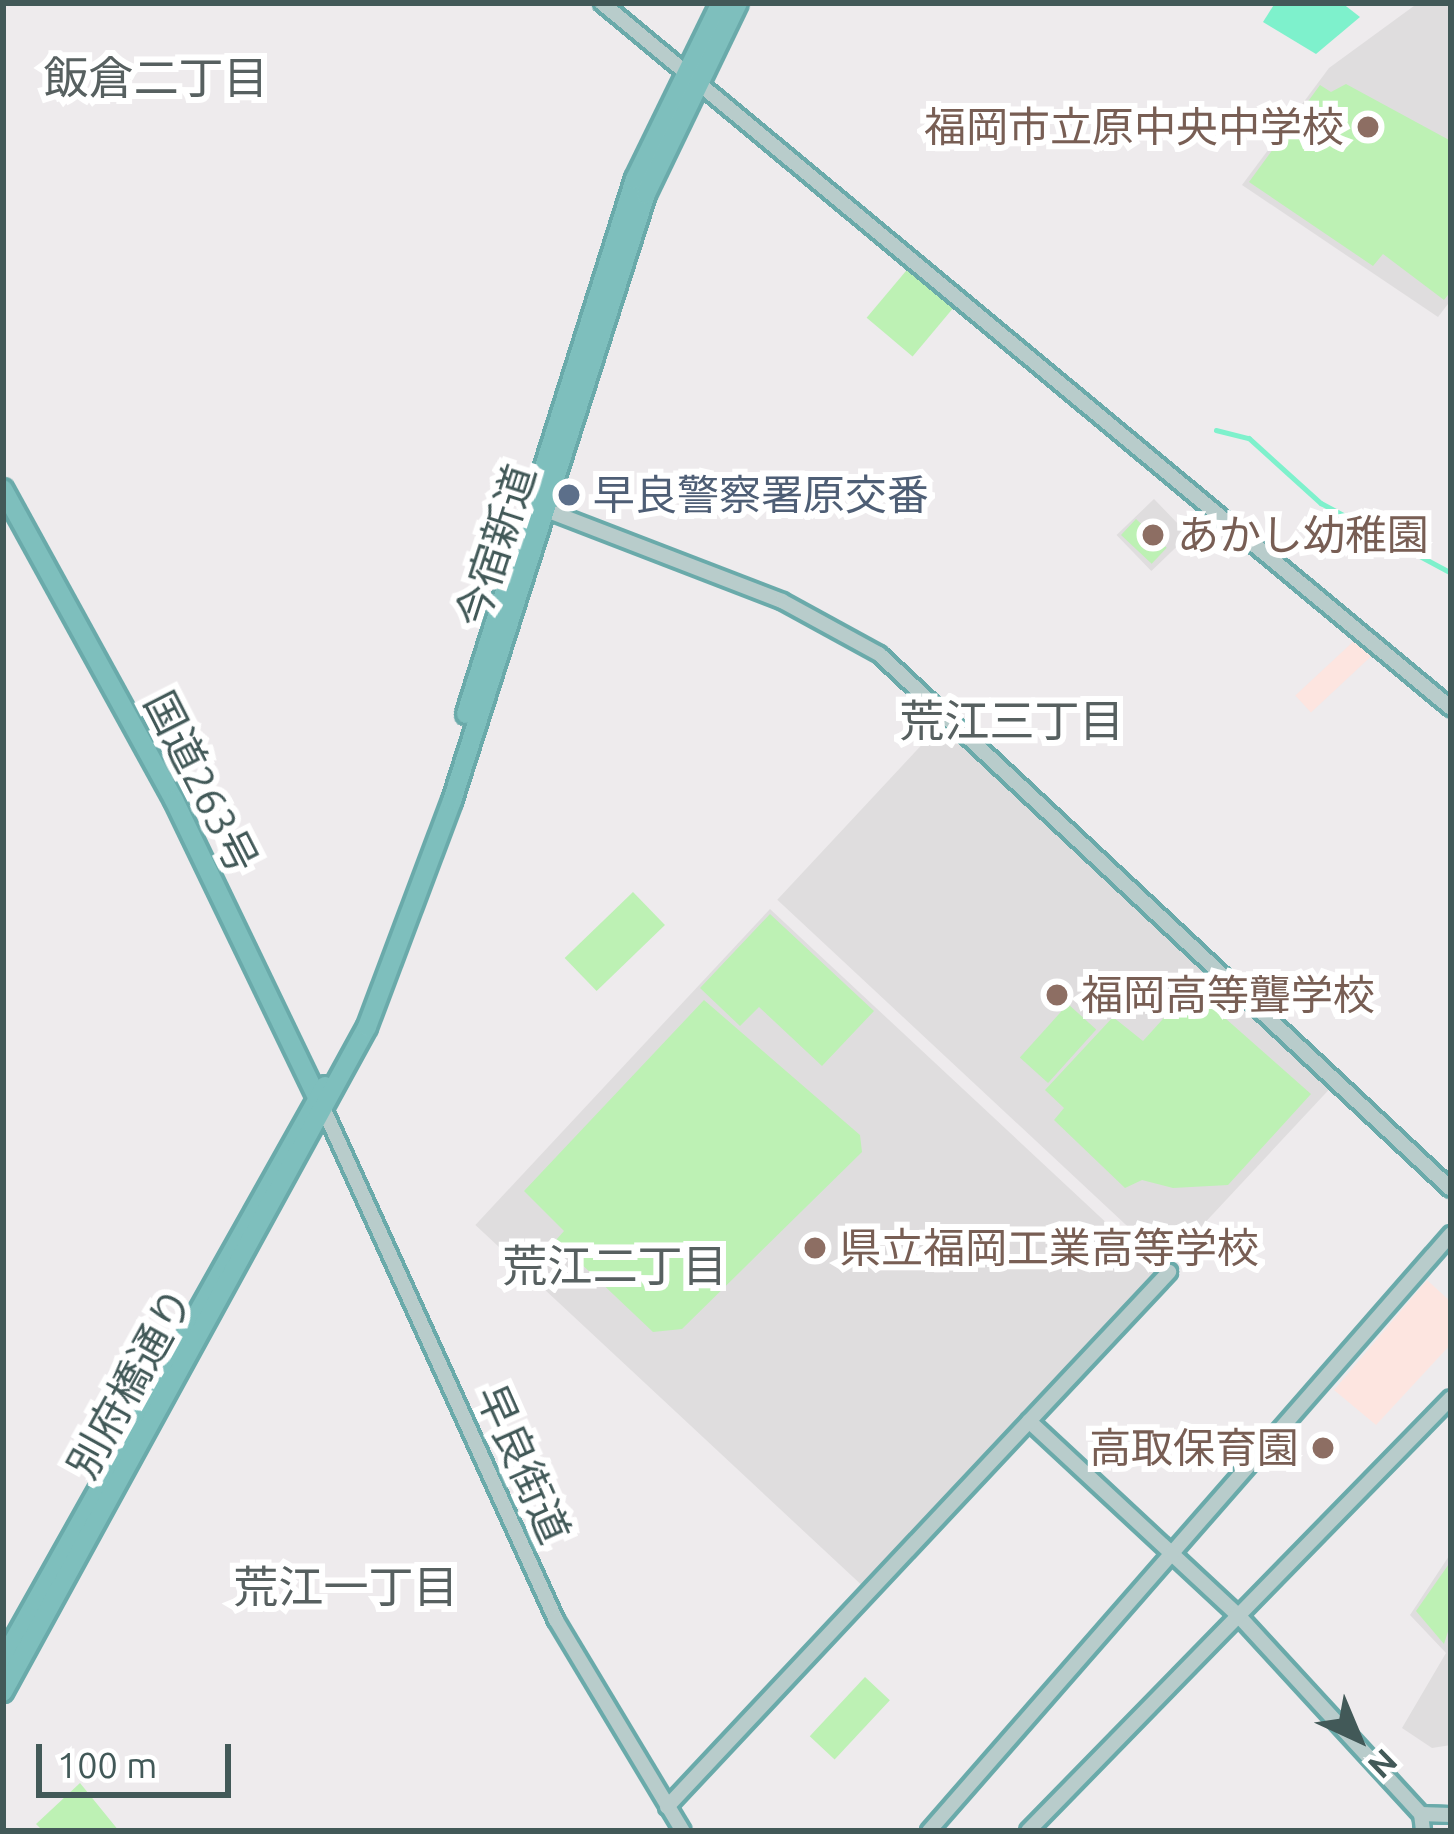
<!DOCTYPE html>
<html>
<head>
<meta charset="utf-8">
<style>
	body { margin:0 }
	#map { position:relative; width:1454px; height:1834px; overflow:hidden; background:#eeebed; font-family:Ubuntu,"Noto Sans JP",sans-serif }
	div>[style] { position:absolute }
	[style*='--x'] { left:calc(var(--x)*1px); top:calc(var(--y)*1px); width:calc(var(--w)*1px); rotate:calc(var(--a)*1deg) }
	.commercial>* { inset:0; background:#fde5e0; transform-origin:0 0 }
	.education>* { inset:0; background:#dfddde; transform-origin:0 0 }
	.green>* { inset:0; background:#bdf1b4; transform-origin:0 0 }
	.water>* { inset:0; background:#7ef1cc }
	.stream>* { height:4.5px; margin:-2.25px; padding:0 2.25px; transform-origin:2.25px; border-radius:2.25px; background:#7ef1cc }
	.roads { filter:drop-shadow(3px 0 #6aaaaa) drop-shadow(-3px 0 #6aaaaa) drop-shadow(0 3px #6aaaaa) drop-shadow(0 -3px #6aaaaa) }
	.minor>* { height:14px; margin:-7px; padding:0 7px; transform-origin:7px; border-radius:7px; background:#b8cccb }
	.highway>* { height:18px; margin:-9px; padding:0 9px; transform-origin:9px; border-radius:9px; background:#7ebfbd }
	.dots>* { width:33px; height:33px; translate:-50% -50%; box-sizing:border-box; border:6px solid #fff; border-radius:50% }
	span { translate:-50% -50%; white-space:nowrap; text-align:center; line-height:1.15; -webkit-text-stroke:12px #fff; paint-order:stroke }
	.education-label { font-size:42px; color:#785e54 }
	.right { translate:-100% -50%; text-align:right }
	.left { translate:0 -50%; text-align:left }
	.service-label { font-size:42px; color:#4e5e75 }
	.street-label { font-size:42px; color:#425958 }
	.neighbourhood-label { font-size:45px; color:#576060 }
	.frame { position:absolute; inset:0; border:6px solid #425958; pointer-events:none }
	.north { position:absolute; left:1298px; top:1678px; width:120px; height:120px; -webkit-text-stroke:9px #fff; paint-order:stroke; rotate:136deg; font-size:33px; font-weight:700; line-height:48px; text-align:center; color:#425958 }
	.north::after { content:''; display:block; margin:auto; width:42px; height:54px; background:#425958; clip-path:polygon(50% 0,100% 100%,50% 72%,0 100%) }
	.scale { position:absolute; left:36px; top:1744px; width:195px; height:54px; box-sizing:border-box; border:6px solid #425958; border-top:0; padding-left:15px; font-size:36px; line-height:42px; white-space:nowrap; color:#425958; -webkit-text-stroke:9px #fff; paint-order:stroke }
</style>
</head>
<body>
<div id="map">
	<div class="commercial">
		<div style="left:1356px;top:639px;width:23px;height:83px;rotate:47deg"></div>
		<div style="clip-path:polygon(1427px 1280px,1451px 1302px,1451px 1344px,1376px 1425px,1334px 1390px)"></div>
	</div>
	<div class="education">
		<div style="clip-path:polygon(1418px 3px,1451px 3px,1451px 300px,1438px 317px,1242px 185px,1329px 68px)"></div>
		<div style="left:1154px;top:499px;width:50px;height:52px;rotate:46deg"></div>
		<div style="left:943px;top:722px;width:533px;height:243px;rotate:43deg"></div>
		<div style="left:770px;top:909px;width:531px;height:432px;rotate:43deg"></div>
		<div style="clip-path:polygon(1451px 1553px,1451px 1745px,1432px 1748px,1402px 1728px,1446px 1653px,1410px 1615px)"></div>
	</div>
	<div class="green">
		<div style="clip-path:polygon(1346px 84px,1451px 141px,1451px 291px,1444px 300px,1383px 254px,1373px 266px,1249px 182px,1320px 85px,1331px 92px)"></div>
		<div style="left:911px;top:265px;width:60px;height:69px;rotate:40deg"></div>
		<div style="left:1136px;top:519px;width:42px;height:22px;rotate:43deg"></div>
		<div style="left:633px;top:892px;width:46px;height:95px;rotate:46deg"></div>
		<div style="clip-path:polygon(770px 914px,874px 1011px,822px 1066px,759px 1007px,740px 1026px,700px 988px)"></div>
		<div style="clip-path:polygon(1191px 988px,1311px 1094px,1228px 1185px,1173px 1188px,1142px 1180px,1125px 1188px,1054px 1120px,1064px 1108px,1045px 1090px,1113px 1017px,1143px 1041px)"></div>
		<div style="clip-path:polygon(704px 1000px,860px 1135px,862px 1152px,682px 1329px,653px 1332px,556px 1240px,564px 1231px,524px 1191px)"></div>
		<div style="left:1068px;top:1004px;width:38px;height:72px;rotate:42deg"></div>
		<div style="clip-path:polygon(1451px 1561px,1451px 1622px,1444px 1644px,1416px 1611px)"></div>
		<div style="left:865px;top:1677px;width:34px;height:81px;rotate:43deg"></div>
		<div style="clip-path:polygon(80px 1783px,119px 1831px,43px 1831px,36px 1824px)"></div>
	</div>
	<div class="water">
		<div style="clip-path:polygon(1275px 3px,1342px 3px,1360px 17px,1316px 54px,1263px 22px)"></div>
	</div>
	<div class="stream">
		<div style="--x:1216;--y:430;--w:34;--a:14"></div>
		<div style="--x:1249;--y:438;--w:97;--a:42.1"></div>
		<div style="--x:1321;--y:503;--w:144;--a:28.2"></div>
	</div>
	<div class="roads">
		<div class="minor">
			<div style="--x:602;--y:3;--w:1104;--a:39.71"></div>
			<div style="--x:541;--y:508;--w:258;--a:21.1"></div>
			<div style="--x:782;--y:601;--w:111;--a:28.7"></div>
			<div style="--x:879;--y:654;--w:783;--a:43.09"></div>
			<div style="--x:325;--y:1112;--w:558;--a:65.55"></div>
			<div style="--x:556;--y:1620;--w:246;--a:59"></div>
			<div style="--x:1029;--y:1421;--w:284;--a:42.9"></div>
			<div style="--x:1237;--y:1614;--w:272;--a:47.4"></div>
			<div style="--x:1421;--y:1814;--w:17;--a:83"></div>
			<div style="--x:667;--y:1807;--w:734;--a:-46.82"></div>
			<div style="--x:1421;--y:1814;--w:30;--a:2"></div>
			<div style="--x:929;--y:1831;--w:793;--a:-48.83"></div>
			<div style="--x:1028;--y:1831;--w:605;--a:-45.67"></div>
		</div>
		<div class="highway">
			<div style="--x:3;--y:489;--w:355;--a:61.2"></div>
			<div style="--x:174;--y:800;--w:336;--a:64.3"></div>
			<div style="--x:466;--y:714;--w:561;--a:-72.47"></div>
			<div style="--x:635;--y:179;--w:196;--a:-64"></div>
			<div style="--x:3;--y:1660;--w:658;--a:-60.71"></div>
			<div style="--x:3;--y:1692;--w:758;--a:-61.31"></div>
			<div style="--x:367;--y:1027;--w:241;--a:-69.4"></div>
			<div style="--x:452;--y:801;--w:637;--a:-72.28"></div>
			<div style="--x:646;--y:194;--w:212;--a:-64.3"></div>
		</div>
	</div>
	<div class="dots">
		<div style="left:1368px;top:127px;background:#8d6e63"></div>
		<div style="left:569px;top:495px;background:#5c6f8a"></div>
		<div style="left:1153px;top:535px;background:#8d6e63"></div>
		<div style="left:1057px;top:995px;background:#8d6e63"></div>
		<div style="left:815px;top:1248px;background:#8d6e63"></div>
		<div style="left:1323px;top:1448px;background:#8d6e63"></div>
	</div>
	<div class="education-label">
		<span class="right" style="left:1344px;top:127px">福岡市立原中央中学校</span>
		<span class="left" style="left:1177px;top:535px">あかし幼稚園</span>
		<span class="left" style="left:1081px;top:995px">福岡高等聾学校</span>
		<span class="left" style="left:839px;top:1248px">県立福岡工業高等学校</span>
		<span class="right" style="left:1299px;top:1448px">高取保育園</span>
	</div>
	<div class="service-label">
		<span class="left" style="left:593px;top:495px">早良警察署原交番</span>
	</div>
	<div class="street-label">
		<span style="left:496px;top:546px;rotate:-72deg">今宿新道</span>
		<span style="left:201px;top:782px;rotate:63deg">国道263号</span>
		<span style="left:130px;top:1383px;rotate:-61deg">別府橋通り</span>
		<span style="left:523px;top:1464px;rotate:66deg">早良街道</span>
	</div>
	<div class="neighbourhood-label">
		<span style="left:156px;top:78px">飯倉二丁目</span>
		<span style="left:1012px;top:721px">荒江三丁目</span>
		<span style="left:615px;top:1266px">荒江二丁目</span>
		<span style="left:346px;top:1587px">荒江一丁目</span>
	</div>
	<div class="frame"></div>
	<div class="north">N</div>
	<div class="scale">100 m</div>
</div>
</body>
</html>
